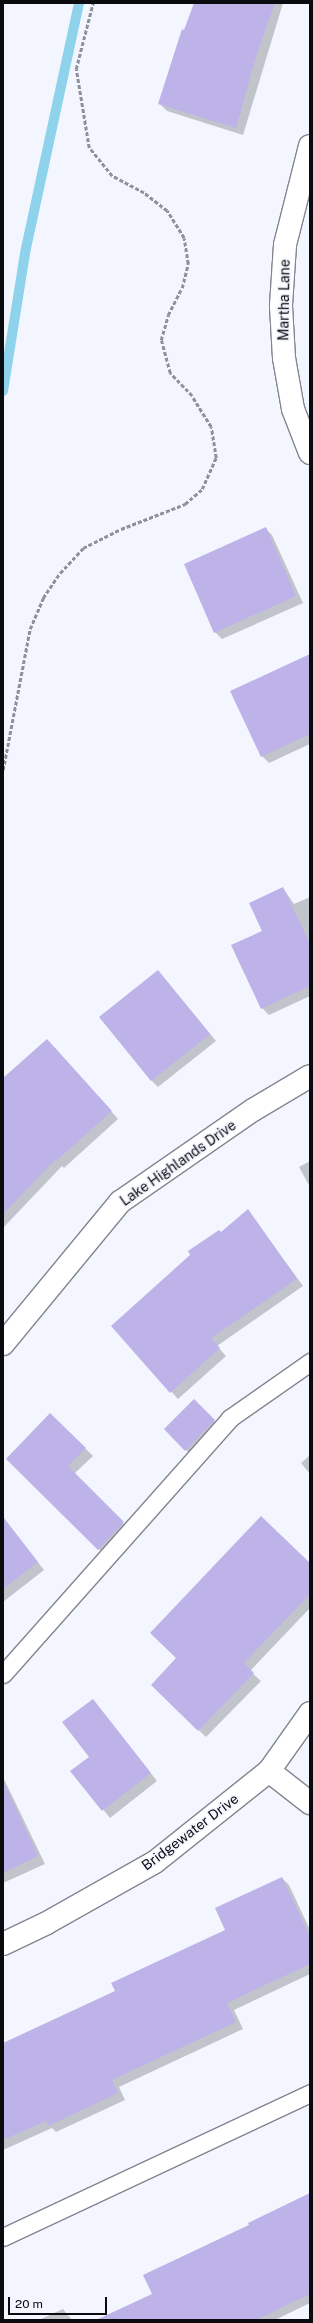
<!DOCTYPE html>
<style>
body{margin:0}
#map{position:relative;width:313px;height:2323px;overflow:hidden;background:#f3f6ff;font-family:"Public Sans",sans-serif}
div>[style]{position:absolute}
.shadow>*{inset:0;background:#0003}
.stream>*{height:10px;margin:-5px;padding:0 5px;transform-origin:5px;border-radius:5px;background:#8fd2ec}
.building>*{inset:0;background:#bdb3e9}
.path>*{height:2.5px;margin-top:-1.25px;transform-origin:0;background:repeating-linear-gradient(90deg,#8f9198 0 4px,transparent 0 6px)}
.roads{filter:drop-shadow(1px 0 #82858f) drop-shadow(-1px 0 #82858f) drop-shadow(0 1px #82858f) drop-shadow(0 -1px #82858f)}
.lane>*{height:17px;margin:-8.5px;padding:0 8.5px;transform-origin:8.5px;border-radius:8.5px;background:#fff}
.street>*{height:22px;margin:-11px;padding:0 11px;transform-origin:11px;border-radius:11px;background:#fff}
span{translate:-50% -50%;white-space:nowrap;text-align:center;line-height:1.15;-webkit-text-stroke:3.5px #f3f6ff;paint-order:stroke}
.street-label{font-size:14px;color:#0a0b0f}
.frame{position:absolute;inset:0;border:4px solid #0a0b0f;pointer-events:none}
.scale{position:absolute;left:8px;top:2297px;width:99px;height:18px;box-sizing:border-box;border:2px solid #0a0b0f;border-top:0;padding-left:5px;font-size:12px;line-height:14px;white-space:nowrap;color:#0a0b0f;-webkit-text-stroke:3px #f3f6ff;paint-order:stroke}
</style>
<div id="map">
<div class="shadow">
<div style="clip-path:polygon(195px 3px,283px 3px,243px 135px,167px 111px,160px 104px)"></div>
<div style="clip-path:polygon(265px 528px,272px 535px,303px 603px,222px 639px,215px 632px)"></div>
<div style="clip-path:polygon(310px 655px,310px 744px,269px 763px,262px 756px)"></div>
<div style="clip-path:polygon(283px 888px,294px 904px,310px 897px,310px 996px,269px 1015px,262px 1008px,263px 931px)"></div>
<div style="clip-path:polygon(158px 971px,216px 1041px,158px 1087px,151px 1080px)"></div>
<div style="clip-path:polygon(54px 1047px,118px 1119px,64px 1168px,62px 1166px,3px 1228px,3px 1080px)"></div>
<div style="clip-path:polygon(310px 1161px,310px 1187px,299px 1167px)"></div>
<div style="clip-path:polygon(248px 1210px,303px 1286px,217px 1346px,226px 1356px,178px 1399px,112px 1326px)"></div>
<div style="clip-path:polygon(194px 1401px,221px 1428px,193px 1457px,165px 1429px)"></div>
<div style="clip-path:polygon(50px 1414px,93px 1456px,74px 1474px,130px 1530px,106px 1556px,7px 1458px)"></div>
<div style="clip-path:polygon(310px 1455px,310px 1474px,301px 1463px)"></div>
<div style="clip-path:polygon(3px 1517px,44px 1570px,3px 1602px)"></div>
<div style="clip-path:polygon(310px 1564px,310px 1608px,250px 1671px,261px 1681px,206px 1737px,152px 1685px,178px 1658px)"></div>
<div style="clip-path:polygon(93px 1700px,157px 1781px,110px 1818px,72px 1771px,91px 1757px)"></div>
<div style="clip-path:polygon(3px 1777px,45px 1864px,3px 1883px)"></div>
<div style="clip-path:polygon(282px 1878px,289px 1885px,310px 1930px,310px 1974px,234px 2010px,243px 2029px,119px 2087px,125px 2100px,56px 2132px,52px 2128px,3px 2150px,3px 2044px,116px 1991px,226px 1930px)"></div>
<div style="clip-path:polygon(310px 2196px,310px 2303px,275px 2320px,99px 2320px,153px 2294px,144px 2275px)"></div>
<div style="clip-path:polygon(63px 2309px,72px 2320px,39px 2320px)"></div>
</div>
<div class="stream">
<div style="left:3px;top:391px;width:140px;rotate:-80.9deg"></div>
<div style="left:25px;top:253px;width:256px;rotate:-77.8deg"></div>
</div>
<div class="building">
<div style="clip-path:polygon(194px 3px,275px 3px,257px 53px,236px 128px,158px 104px,182px 29px,184px 30px)"></div>
<div style="clip-path:polygon(266px 527px,296px 596px,214px 633px,184px 564px)"></div>
<div style="clip-path:polygon(310px 654px,310px 734px,261px 757px,230px 691px)"></div>
<div style="clip-path:polygon(283px 887px,310px 944px,310px 986px,261px 1009px,231px 945px,262px 931px,249px 903px)"></div>
<div style="clip-path:polygon(158px 970px,210px 1034px,151px 1081px,99px 1017px)"></div>
<div style="clip-path:polygon(47px 1039px,112px 1111px,56px 1161px,55px 1160px,3px 1214px,3px 1078px)"></div>
<div style="clip-path:polygon(248px 1209px,297px 1279px,211px 1338px,220px 1348px,170px 1393px,111px 1326px,190px 1255px,188px 1251px,219px 1230px,221px 1232px)"></div>
<div style="clip-path:polygon(194px 1399px,215px 1420px,185px 1451px,164px 1429px)"></div>
<div style="clip-path:polygon(50px 1413px,86px 1448px,68px 1466px,124px 1522px,98px 1550px,6px 1459px)"></div>
<div style="clip-path:polygon(261px 1516px,310px 1563px,310px 1594px,244px 1663px,254px 1673px,198px 1731px,151px 1685px,176px 1658px,150px 1633px)"></div>
<div style="clip-path:polygon(3px 1517px,38px 1562px,3px 1589px)"></div>
<div style="clip-path:polygon(93px 1699px,151px 1773px,102px 1811px,70px 1771px,89px 1757px,62px 1722px)"></div>
<div style="clip-path:polygon(3px 1781px,38px 1856px,3px 1873px)"></div>
<div style="clip-path:polygon(282px 1877px,310px 1937px,310px 1964px,227px 2003px,236px 2022px,112px 2080px,118px 2093px,48px 2126px,46px 2121px,3px 2140px,3px 2043px,115px 1991px,111px 1983px,225px 1930px,215px 1908px)"></div>
<div style="clip-path:polygon(310px 2193px,310px 2294px,256px 2320px,96px 2320px,152px 2294px,143px 2275px,249px 2225px,248px 2223px)"></div>
</div>
<div class="path">
<div style="left:3px;top:770px;width:144px;rotate:-79.2deg"></div>
<div style="left:30px;top:629px;width:34px;rotate:-67deg"></div>
<div style="left:43px;top:598px;width:30px;rotate:-56deg"></div>
<div style="left:60px;top:573px;width:34px;rotate:-47deg"></div>
<div style="left:83px;top:548px;width:42px;rotate:-26.6deg"></div>
<div style="left:121px;top:529px;width:69px;rotate:-21.3deg"></div>
<div style="left:185px;top:504px;width:23px;rotate:-41deg"></div>
<div style="left:202px;top:489px;width:34px;rotate:-66deg"></div>
<div style="left:216px;top:458px;width:31px;rotate:-99deg"></div>
<div style="left:211px;top:427px;width:36px;rotate:-122deg"></div>
<div style="left:192px;top:396px;width:32px;rotate:-134deg"></div>
<div style="left:170px;top:373px;width:34px;rotate:-105deg"></div>
<div style="left:161px;top:340px;width:26px;rotate:-74deg"></div>
<div style="left:168px;top:315px;width:30px;rotate:-63deg"></div>
<div style="left:182px;top:288px;width:25px;rotate:-76deg"></div>
<div style="left:188px;top:264px;width:26px;rotate:-99deg"></div>
<div style="left:184px;top:238px;width:32px;rotate:-122deg"></div>
<div style="left:167px;top:211px;width:29px;rotate:-142deg"></div>
<div style="left:144px;top:193px;width:36px;rotate:-152deg"></div>
<div style="left:112px;top:176px;width:36px;rotate:-129deg"></div>
<div style="left:89px;top:148px;width:80px;rotate:-99.3deg"></div>
<div style="left:76px;top:69px;width:68px;rotate:-75.6deg"></div>
</div>
<div class="roads">
<div class="lane">
<div style="left:3px;top:1674px;width:342px;rotate:-48.4deg"></div>
<div style="left:230px;top:1418px;width:98px;rotate:-35deg"></div>
<div style="left:3px;top:2237px;width:339px;rotate:-25.1deg"></div>
</div>
<div class="street">
<div style="left:310px;top:146px;width:102px;rotate:104.2deg"></div>
<div style="left:285px;top:245px;width:61px;rotate:93.8deg"></div>
<div style="left:281px;top:306px;width:52px;rotate:86.7deg"></div>
<div style="left:284px;top:358px;width:52px;rotate:80deg"></div>
<div style="left:293px;top:409px;width:47px;rotate:68.9deg"></div>
<div style="left:3px;top:1344px;width:184px;rotate:-50.5deg"></div>
<div style="left:120px;top:1202px;width:162px;rotate:-34.7deg"></div>
<div style="left:253px;top:1110px;width:66px;rotate:-30.8deg"></div>
<div style="left:269px;top:1771px;width:52px;rotate:38deg"></div>
<div style="left:3px;top:1944px;width:47px;rotate:-25.5deg"></div>
<div style="left:45px;top:1924px;width:126px;rotate:-29.4deg"></div>
<div style="left:155px;top:1862px;width:146px;rotate:-38.6deg"></div>
<div style="left:269px;top:1771px;width:71px;rotate:-54.7deg"></div>
</div>
</div>
<div class="street-label">
<span style="left:284px;top:300px;rotate:-89deg">Martha Lane</span>
<span style="left:178px;top:1163px;rotate:-35deg">Lake Highlands Drive</span>
<span style="left:190px;top:1832px;rotate:-37deg">Bridgewater Drive</span>
</div>
<div class="frame"></div>
<div class="scale">20 m</div>
</div>
